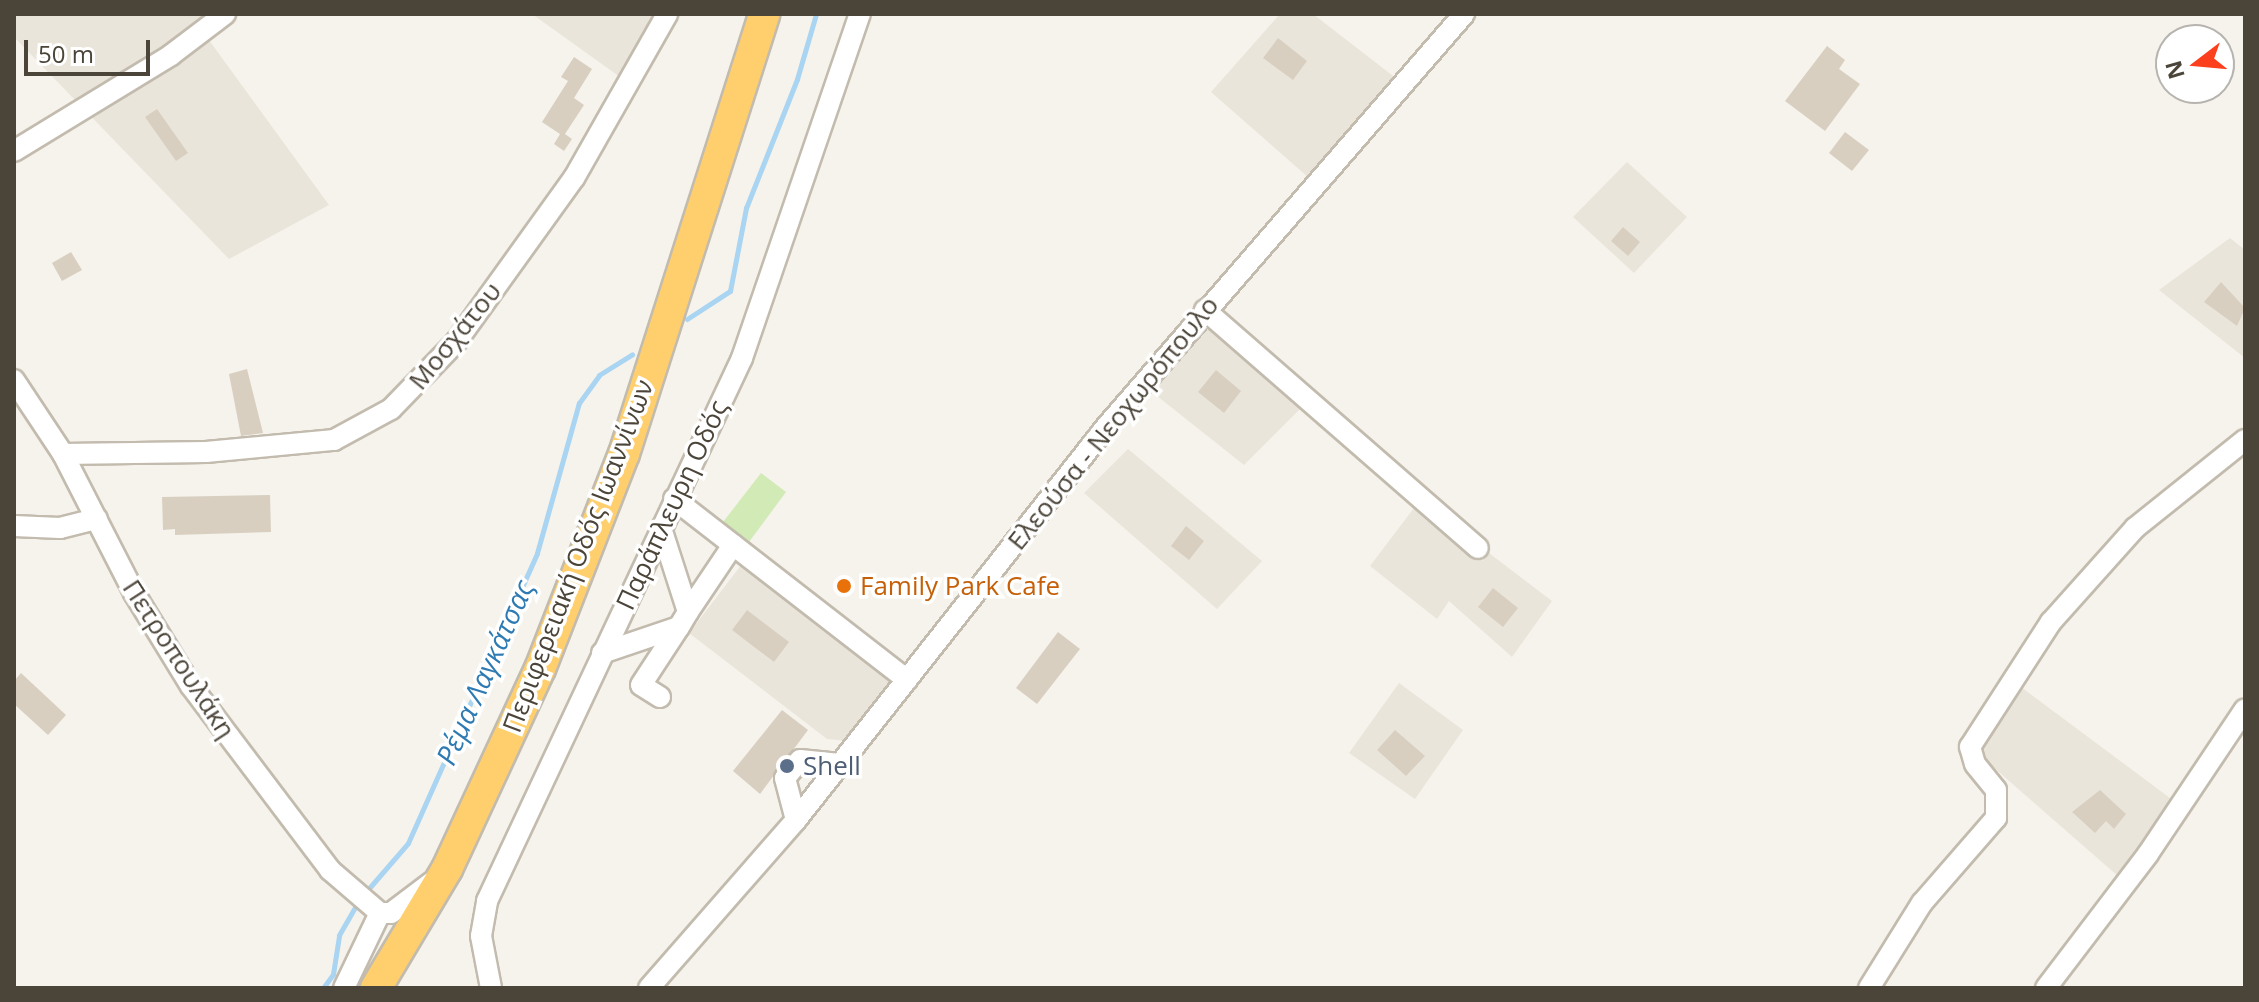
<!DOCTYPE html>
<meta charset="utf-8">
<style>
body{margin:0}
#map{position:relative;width:2259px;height:1002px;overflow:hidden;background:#f6f3ec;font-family:"Open Sans",sans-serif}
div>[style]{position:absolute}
.residential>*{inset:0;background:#eae5da}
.green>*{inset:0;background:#d2eab5}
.stream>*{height:5px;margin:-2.5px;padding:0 2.5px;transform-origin:2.5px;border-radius:2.5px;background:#a9d4f2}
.building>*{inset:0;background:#d8cfc1}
.roads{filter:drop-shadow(2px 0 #c2bbae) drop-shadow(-2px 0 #c2bbae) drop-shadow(0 2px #c2bbae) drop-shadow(0 -2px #c2bbae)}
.minor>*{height:20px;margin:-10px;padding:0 10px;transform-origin:10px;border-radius:10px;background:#fff}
.highway>*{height:30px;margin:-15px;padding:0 15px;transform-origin:15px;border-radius:15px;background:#ffcf6e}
.dots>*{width:22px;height:22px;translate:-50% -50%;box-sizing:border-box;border:4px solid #fff;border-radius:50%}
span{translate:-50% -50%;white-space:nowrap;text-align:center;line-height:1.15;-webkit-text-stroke:7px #fff;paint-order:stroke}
.street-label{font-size:26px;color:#4b4439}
.food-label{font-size:26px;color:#c56008}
.left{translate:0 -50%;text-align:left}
.service-label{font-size:26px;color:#4e5e75}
.water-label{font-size:28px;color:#2e7ab2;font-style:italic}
.frame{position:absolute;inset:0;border:16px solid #4b4439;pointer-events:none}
.north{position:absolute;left:2155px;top:24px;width:80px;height:80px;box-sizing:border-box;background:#fff;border:2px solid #b7b4b0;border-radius:50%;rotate:254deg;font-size:22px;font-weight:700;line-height:32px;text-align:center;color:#4b4439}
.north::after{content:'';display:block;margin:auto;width:28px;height:36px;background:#fc3f1d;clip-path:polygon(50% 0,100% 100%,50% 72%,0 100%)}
.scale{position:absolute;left:24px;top:40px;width:126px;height:36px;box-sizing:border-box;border:4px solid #4b4439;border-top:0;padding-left:10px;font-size:24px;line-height:28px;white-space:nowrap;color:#4b4439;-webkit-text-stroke:6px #fff;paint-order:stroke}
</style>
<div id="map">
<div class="residential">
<div style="clip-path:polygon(14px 14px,212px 14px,198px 25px,329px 205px,229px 259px,14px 37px)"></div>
<div style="clip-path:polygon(532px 14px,663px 14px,627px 82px)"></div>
<div style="clip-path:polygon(1280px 14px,1313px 14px,1397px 79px,1309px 178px,1211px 92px)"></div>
<div style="clip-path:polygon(1627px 162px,1687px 217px,1634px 273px,1573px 217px)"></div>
<div style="clip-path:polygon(2230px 238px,2245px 250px,2245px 358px,2159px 290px)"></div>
<div style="clip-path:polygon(1211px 322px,1304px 405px,1244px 465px,1152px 392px)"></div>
<div style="clip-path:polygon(1128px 449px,1262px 561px,1217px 609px,1084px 493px)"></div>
<div style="clip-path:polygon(1417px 504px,1483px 561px,1489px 553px,1552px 601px,1512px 657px,1449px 601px,1437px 619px,1370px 566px)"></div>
<div style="clip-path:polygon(742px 564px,896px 681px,848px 741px,827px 739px,689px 633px)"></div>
<div style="clip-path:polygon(1399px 683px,1463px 730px,1415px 799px,1349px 753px)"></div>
<div style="clip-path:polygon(2021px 687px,2174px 801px,2119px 877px,1975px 751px)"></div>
</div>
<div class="green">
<div style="clip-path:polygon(761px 473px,786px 492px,746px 546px,720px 526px)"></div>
</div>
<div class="stream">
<div style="left:687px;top:319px;width:51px;rotate:-33.1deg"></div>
<div style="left:730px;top:291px;width:85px;rotate:-79.1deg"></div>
<div style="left:746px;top:208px;width:139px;rotate:-68.4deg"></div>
<div style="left:797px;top:79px;width:68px;rotate:-73.7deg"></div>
<div style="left:364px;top:894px;width:67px;rotate:-49.2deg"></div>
<div style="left:408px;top:843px;width:317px;rotate:-66deg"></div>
<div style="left:537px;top:553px;width:156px;rotate:-74.4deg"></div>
<div style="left:579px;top:403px;width:34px;rotate:-54deg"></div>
<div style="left:599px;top:375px;width:39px;rotate:-32deg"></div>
<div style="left:323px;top:988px;width:17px;rotate:-54deg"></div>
<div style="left:333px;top:974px;width:39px;rotate:-81deg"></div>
<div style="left:339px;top:935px;width:38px;rotate:-60deg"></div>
</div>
<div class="building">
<div style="clip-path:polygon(1278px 38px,1307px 61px,1293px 80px,1263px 58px)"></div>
<div style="clip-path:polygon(1827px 46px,1845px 60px,1839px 69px,1860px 84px,1825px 131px,1785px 101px)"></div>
<div style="clip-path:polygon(574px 57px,592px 69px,574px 98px,584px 105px,565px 134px,572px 139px,564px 151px,554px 144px,560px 134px,542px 122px,568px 81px,561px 77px)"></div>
<div style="clip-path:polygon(157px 109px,188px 153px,176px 161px,145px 117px)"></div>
<div style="clip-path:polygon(1845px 132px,1869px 150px,1852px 171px,1829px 153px)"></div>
<div style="clip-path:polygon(1623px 227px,1640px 242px,1628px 256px,1611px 241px)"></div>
<div style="clip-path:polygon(71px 252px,82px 270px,62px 281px,52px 263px)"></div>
<div style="clip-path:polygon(2221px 282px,2245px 308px,2237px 326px,2204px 302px)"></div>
<div style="clip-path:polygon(247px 369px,263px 433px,241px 436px,229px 374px)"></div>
<div style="clip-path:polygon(1216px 370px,1241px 391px,1224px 413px,1198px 392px)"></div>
<div style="clip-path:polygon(270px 495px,271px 532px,175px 535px,175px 529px,163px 530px,162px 497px)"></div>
<div style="clip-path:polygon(1186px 526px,1204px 541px,1189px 560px,1171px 546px)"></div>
<div style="clip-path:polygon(1493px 588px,1518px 608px,1503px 627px,1478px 607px)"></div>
<div style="clip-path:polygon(747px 610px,789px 642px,774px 662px,732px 630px)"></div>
<div style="clip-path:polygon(1058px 632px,1080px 649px,1037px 704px,1016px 688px)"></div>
<div style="clip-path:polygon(21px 673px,66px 715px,48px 735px,14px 704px,14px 681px)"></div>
<div style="clip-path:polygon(782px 710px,808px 730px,760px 794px,733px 771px)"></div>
<div style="clip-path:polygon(1395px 730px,1425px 756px,1406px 776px,1377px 750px)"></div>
<div style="clip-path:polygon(2100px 790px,2126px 814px,2114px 829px,2106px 821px,2095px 833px,2072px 812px)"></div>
</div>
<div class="roads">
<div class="minor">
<div style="left:14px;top:151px;width:184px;rotate:-31.4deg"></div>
<div style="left:171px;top:55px;width:68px;rotate:-37.2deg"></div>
<div style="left:1205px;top:310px;width:362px;rotate:41.1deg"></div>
<div style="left:14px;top:380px;width:89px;rotate:56.5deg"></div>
<div style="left:63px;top:454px;width:156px;rotate:62.9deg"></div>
<div style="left:134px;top:593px;width:109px;rotate:58.5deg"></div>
<div style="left:191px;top:686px;width:231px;rotate:52.9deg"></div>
<div style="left:330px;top:870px;width:66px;rotate:40.7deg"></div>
<div style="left:63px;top:454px;width:143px;rotate:-0.8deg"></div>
<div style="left:206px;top:452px;width:129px;rotate:-5.4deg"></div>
<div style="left:334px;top:440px;width:65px;rotate:-28.5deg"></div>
<div style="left:391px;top:409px;width:93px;rotate:-45.9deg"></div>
<div style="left:456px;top:342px;width:202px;rotate:-54.3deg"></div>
<div style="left:574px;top:178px;width:189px;rotate:-60.4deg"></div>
<div style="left:674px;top:499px;width:295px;rotate:37.8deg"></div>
<div style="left:14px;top:526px;width:46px;rotate:2.5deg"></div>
<div style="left:60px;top:528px;width:38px;rotate:-14deg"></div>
<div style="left:688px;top:612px;width:81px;rotate:-56.1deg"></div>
<div style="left:602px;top:653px;width:81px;rotate:-18.7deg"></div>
<div style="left:679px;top:627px;width:17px;rotate:-59deg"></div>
<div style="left:688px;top:612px;width:88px;rotate:-107.8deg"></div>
<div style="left:660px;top:697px;width:22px;rotate:-148deg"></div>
<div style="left:641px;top:685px;width:69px;rotate:-56.8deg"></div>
<div style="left:796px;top:820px;width:43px;rotate:-104.7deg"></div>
<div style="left:785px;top:778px;width:23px;rotate:-50deg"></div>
<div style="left:800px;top:760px;width:40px;rotate:5.7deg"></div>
<div style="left:380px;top:913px;width:11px"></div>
<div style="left:391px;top:913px;width:51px;rotate:-37.1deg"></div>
<div style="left:344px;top:988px;width:83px;rotate:-64.4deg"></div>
<div style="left:491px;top:988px;width:53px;rotate:-100.9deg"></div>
<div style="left:481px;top:936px;width:36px;rotate:-80deg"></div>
<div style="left:487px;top:901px;width:600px;rotate:-64.84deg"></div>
<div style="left:742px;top:358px;width:364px;rotate:-71.1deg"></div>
<div style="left:649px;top:988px;width:223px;rotate:-48.8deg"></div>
<div style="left:796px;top:820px;width:501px;rotate:-51.73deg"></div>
<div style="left:1106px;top:427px;width:547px;rotate:-49.08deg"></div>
<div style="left:1869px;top:988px;width:100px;rotate:-58.1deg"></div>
<div style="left:1922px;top:903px;width:113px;rotate:-49deg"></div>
<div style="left:1996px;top:818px;width:28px;rotate:-90deg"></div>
<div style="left:1996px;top:790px;width:33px;rotate:-129deg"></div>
<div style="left:1975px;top:764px;width:18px;rotate:-106deg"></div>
<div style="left:1970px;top:747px;width:149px;rotate:-57.1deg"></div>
<div style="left:2051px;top:622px;width:126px;rotate:-48.2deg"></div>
<div style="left:2135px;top:528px;width:141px;rotate:-38.7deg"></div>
<div style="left:2046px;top:988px;width:168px;rotate:-52.7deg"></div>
<div style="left:2148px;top:854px;width:174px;rotate:-56.2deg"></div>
</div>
<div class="highway">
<div style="left:376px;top:988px;width:139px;rotate:-59.2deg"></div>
<div style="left:447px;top:869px;width:221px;rotate:-65.1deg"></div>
<div style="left:540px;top:669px;width:231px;rotate:-68.7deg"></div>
<div style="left:624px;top:454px;width:462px;rotate:-72.3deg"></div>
</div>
</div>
<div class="dots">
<div style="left:844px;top:586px;background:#e8710a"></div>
<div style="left:787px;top:766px;background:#5c6f8a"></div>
</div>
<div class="street-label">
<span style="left:455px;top:336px;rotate:-51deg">Μοσχάτου</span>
<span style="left:1113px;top:423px;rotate:-51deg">Ελεούσα - Νεοχωρόπουλο</span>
<span style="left:672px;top:505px;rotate:-65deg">Παράπλευρη Οδός</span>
<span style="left:578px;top:556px;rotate:-69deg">Περιφερειακή Οδός Ιωαννίνων</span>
<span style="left:179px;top:659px;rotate:57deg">Πετροπουλάκη</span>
</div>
<div class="food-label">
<span class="left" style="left:860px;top:586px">Family Park Cafe</span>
</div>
<div class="service-label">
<span class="left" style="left:803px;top:766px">Shell</span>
</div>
<div class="water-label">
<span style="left:484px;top:672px;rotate:-66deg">Ρέμα Λαγκάτσας</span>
</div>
<div class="frame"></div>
<div class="north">N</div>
<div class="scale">50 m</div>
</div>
